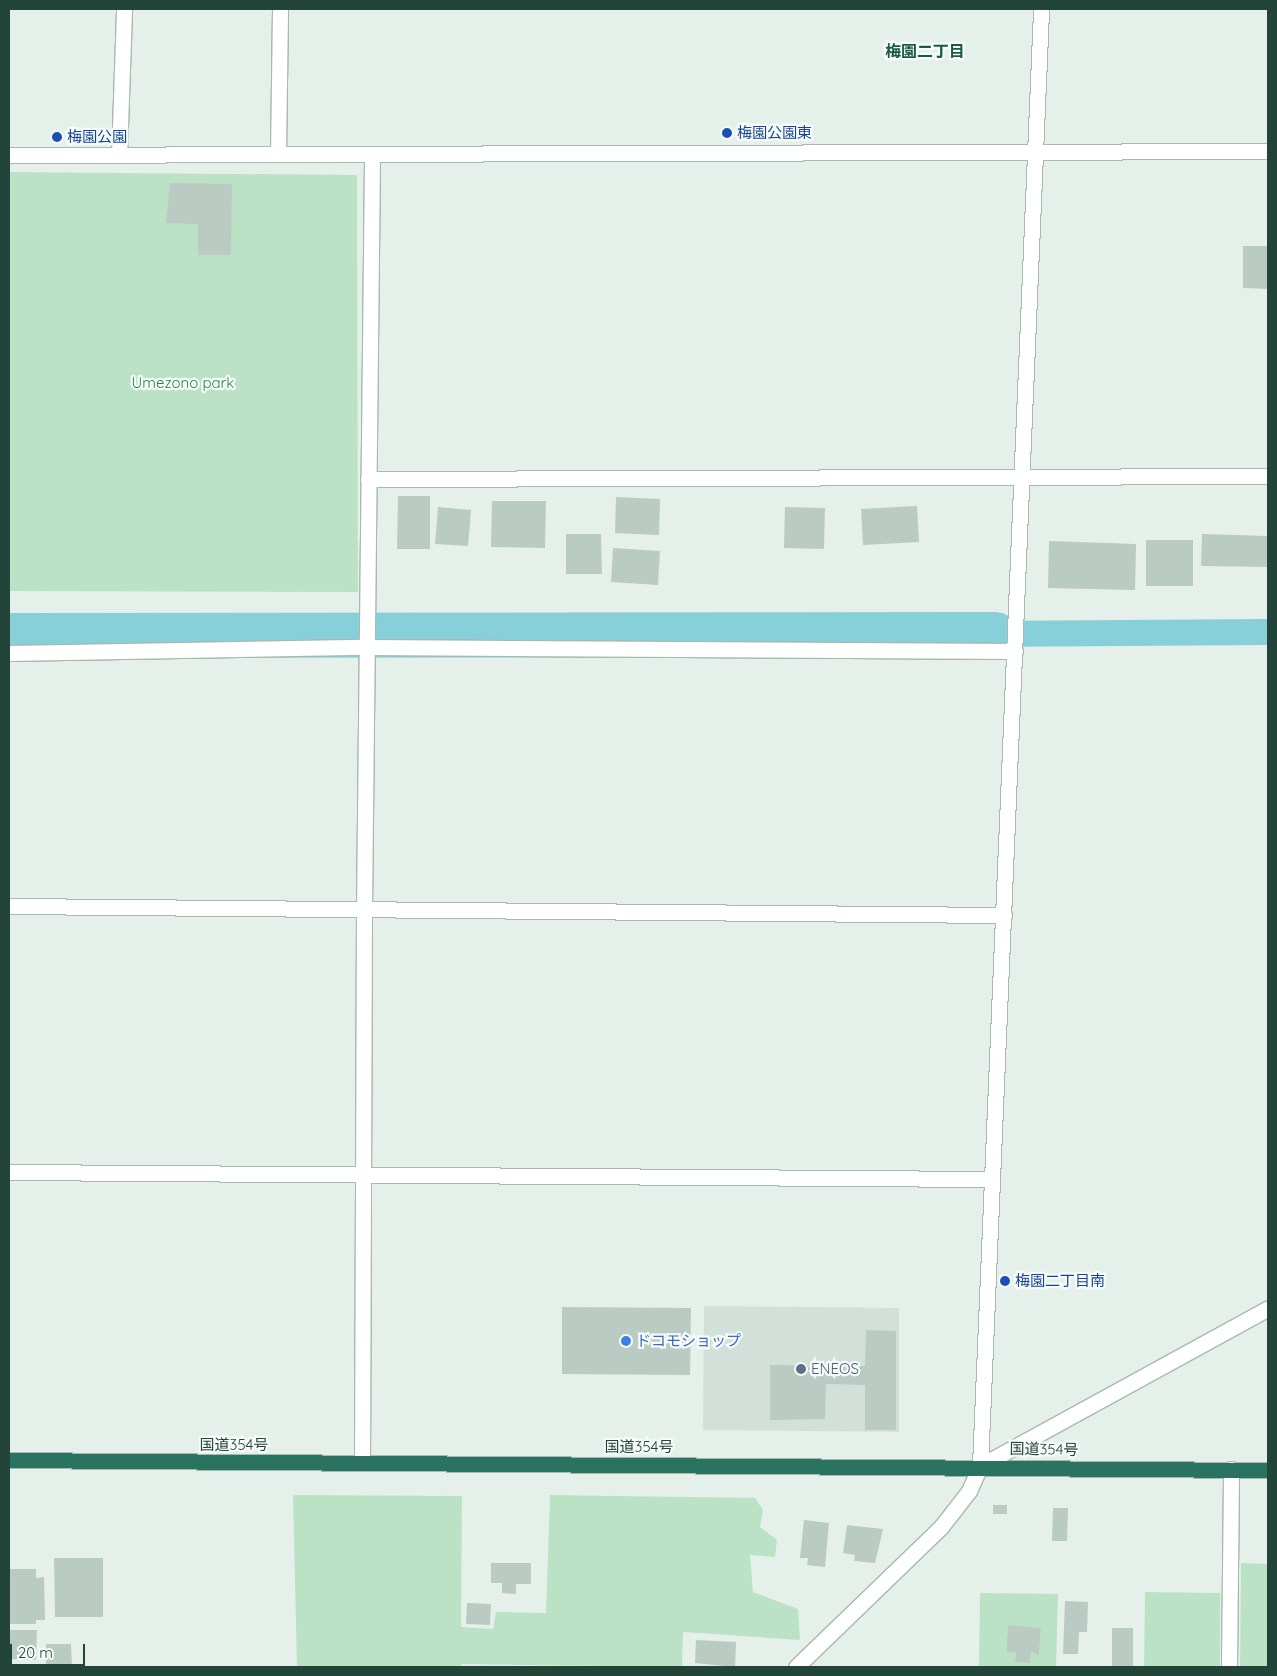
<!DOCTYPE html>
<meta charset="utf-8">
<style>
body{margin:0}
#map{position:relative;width:1277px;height:1676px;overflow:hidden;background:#e5f0ea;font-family:Quicksand,"Noto Sans JP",sans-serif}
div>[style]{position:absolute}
.built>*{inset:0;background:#d3e0d9}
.green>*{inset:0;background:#bce2c5}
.canal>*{height:26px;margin:-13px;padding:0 13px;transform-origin:13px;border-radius:13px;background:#88d0d9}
.river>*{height:45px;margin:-22.5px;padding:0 22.5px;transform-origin:22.5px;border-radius:22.5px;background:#88d0d9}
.building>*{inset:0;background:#bacbc3}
.roads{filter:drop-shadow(1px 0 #a7b9b1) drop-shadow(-1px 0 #a7b9b1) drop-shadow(0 1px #a7b9b1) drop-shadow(0 -1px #a7b9b1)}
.minor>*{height:15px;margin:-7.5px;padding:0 7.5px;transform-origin:7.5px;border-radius:7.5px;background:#fff}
.highway>*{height:15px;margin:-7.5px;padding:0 7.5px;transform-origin:7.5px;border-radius:7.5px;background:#2a7361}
.dots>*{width:14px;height:14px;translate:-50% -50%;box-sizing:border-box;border:2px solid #f6fbf9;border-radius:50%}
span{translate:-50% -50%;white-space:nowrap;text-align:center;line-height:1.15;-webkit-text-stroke:4.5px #f6fbf9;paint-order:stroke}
.transit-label{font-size:15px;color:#164399}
.left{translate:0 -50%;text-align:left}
.park-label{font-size:15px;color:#277f46}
.shop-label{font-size:15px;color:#366cbe}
.service-label{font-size:15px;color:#4e5e75}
.street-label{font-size:15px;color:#224439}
.neighbourhood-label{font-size:16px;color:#1b5947;font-weight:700}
.frame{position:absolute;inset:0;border:10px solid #224439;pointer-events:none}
.scale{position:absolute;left:10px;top:1644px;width:75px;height:22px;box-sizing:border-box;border:2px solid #224439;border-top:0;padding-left:6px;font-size:15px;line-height:18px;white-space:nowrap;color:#224439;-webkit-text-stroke:4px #f6fbf9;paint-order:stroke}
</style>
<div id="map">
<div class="built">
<div style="clip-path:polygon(704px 1306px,899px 1308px,899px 1432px,703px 1430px)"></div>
</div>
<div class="green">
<div style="clip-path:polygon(9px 172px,357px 175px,358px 592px,9px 591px)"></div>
<div style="clip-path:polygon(293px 1495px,462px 1496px,461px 1627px,493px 1629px,496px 1612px,546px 1613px,550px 1495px,755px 1498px,763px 1510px,760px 1527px,777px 1540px,775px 1557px,750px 1555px,753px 1592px,798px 1609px,800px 1640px,683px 1632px,682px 1667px,462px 1664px,461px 1667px,297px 1667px)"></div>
<div style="clip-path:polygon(1241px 1563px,1268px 1564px,1268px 1667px,1240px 1667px)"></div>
<div style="clip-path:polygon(1145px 1592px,1220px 1593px,1220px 1667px,1144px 1667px)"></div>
<div style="clip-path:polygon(evenodd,980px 1593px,1058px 1594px,1056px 1667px,979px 1667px,980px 1593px,1008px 1626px,1041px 1628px,1039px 1656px,1031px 1652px,1030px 1662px,1015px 1662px,1016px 1652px,1006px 1651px,1008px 1626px)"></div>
</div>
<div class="canal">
<div style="left:995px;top:634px;width:273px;rotate:-0.4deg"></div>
</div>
<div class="river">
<div style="left:9px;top:635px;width:986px;rotate:-0.06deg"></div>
</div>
<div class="building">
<div style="clip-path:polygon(170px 183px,232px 184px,231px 255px,198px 255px,198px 224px,166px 223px)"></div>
<div style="clip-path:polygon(1243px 246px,1268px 246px,1268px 289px,1243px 288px)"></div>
<div style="clip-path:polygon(398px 496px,430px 496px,430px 549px,397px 549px)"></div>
<div style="clip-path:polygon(616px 497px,660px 499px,659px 535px,615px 533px)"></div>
<div style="clip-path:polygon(492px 501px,546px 501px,545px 548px,491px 547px)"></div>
<div style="clip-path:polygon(917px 506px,919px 542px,863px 545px,861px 509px)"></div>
<div style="clip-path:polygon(438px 507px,471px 510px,468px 546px,435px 544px)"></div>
<div style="clip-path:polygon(785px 507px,825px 508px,824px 549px,784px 548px)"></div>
<div style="clip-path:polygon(566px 534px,601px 534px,602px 574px,566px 574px)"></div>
<div style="clip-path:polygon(1202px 534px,1268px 536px,1268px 567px,1201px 566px)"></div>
<div style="clip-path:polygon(1146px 540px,1193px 540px,1193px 586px,1146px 586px)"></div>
<div style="clip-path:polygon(1049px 541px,1136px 544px,1135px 590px,1048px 588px)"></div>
<div style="clip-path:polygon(613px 548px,660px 551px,658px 585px,611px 582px)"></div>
<div style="clip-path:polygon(562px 1307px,691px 1308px,690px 1375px,562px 1374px)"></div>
<div style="clip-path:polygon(866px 1330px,896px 1331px,896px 1430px,865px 1430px,865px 1385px,826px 1384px,825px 1419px,770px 1420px,770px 1365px,865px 1366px)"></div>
<div style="clip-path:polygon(993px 1505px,1007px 1505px,1007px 1514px,993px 1514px)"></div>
<div style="clip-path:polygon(1053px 1508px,1068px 1508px,1067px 1541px,1052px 1541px)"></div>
<div style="clip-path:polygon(804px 1520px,829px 1523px,825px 1567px,807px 1565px,808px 1558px,800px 1558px)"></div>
<div style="clip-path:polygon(847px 1525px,883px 1529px,875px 1563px,854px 1561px,855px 1555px,843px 1553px)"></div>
<div style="clip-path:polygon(54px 1558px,103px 1558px,103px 1617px,55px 1617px)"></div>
<div style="clip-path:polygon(491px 1563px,531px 1563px,531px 1584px,516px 1584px,516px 1594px,502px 1593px,502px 1583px,491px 1583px)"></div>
<div style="clip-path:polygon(9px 1569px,36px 1569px,36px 1578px,44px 1577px,45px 1620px,36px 1620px,36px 1624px,9px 1624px)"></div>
<div style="clip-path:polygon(1065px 1601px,1088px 1602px,1087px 1632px,1079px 1632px,1078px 1654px,1063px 1654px)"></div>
<div style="clip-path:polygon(467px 1603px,491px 1604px,490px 1625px,466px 1624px)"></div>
<div style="clip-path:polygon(1008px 1625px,1041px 1628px,1039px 1656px,1031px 1652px,1030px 1663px,1015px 1662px,1016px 1652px,1006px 1652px)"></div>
<div style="clip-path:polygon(1112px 1628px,1133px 1628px,1133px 1667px,1112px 1667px)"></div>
<div style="clip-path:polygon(9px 1630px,37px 1630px,36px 1660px,9px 1659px)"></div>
<div style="clip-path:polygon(696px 1640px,736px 1642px,735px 1667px,695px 1663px)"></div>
<div style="clip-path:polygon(46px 1644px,71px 1644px,72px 1667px,46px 1667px)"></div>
</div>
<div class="roads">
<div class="minor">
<div style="left:278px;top:154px;width:145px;rotate:-89.2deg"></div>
<div style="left:9px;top:155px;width:1259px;rotate:-0.18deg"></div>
<div style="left:119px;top:155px;width:146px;rotate:-88deg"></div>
<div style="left:368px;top:479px;width:900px;rotate:-0.19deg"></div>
<div style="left:9px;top:653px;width:357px;rotate:-1deg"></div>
<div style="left:366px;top:647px;width:649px;rotate:0.35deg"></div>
<div style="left:9px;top:906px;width:995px;rotate:0.52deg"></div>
<div style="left:9px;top:1172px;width:983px;rotate:0.41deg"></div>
<div style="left:362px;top:1463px;width:553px;rotate:-89.79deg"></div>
<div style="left:364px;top:910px;width:756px;rotate:-89.39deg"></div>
<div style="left:980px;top:1466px;width:328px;rotate:-28.7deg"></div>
<div style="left:796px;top:1667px;width:202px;rotate:-44deg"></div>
<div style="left:941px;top:1527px;width:46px;rotate:-52.1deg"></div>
<div style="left:969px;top:1491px;width:27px;rotate:-66deg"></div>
<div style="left:980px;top:1466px;width:1458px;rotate:-87.6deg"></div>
<div style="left:1229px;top:1667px;width:198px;rotate:-89.4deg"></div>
</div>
<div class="highway">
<div style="left:9px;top:1460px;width:1259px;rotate:0.46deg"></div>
</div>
</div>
<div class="dots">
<div style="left:727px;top:133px;background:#1a4fb4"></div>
<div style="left:57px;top:137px;background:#1a4fb4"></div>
<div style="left:1005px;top:1281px;background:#1a4fb4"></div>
<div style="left:626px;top:1341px;background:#3f7fe0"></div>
<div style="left:801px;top:1369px;background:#5c6f8a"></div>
</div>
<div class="transit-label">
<span class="left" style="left:737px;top:133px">梅園公園東</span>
<span class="left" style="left:67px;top:137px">梅園公園</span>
<span class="left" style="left:1015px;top:1281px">梅園二丁目南</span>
</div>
<div class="park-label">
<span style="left:183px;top:383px">Umezono park</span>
</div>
<div class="shop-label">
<span class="left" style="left:636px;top:1341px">ドコモショップ</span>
</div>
<div class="service-label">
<span class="left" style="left:811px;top:1369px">ENEOS</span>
</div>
<div class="street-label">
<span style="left:234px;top:1445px">国道354号</span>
<span style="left:639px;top:1447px">国道354号</span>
<span style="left:1044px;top:1449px;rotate:1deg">国道354号</span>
</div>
<div class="neighbourhood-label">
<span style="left:925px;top:51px">梅園二丁目</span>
</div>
<div class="frame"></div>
<div class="scale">20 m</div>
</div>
